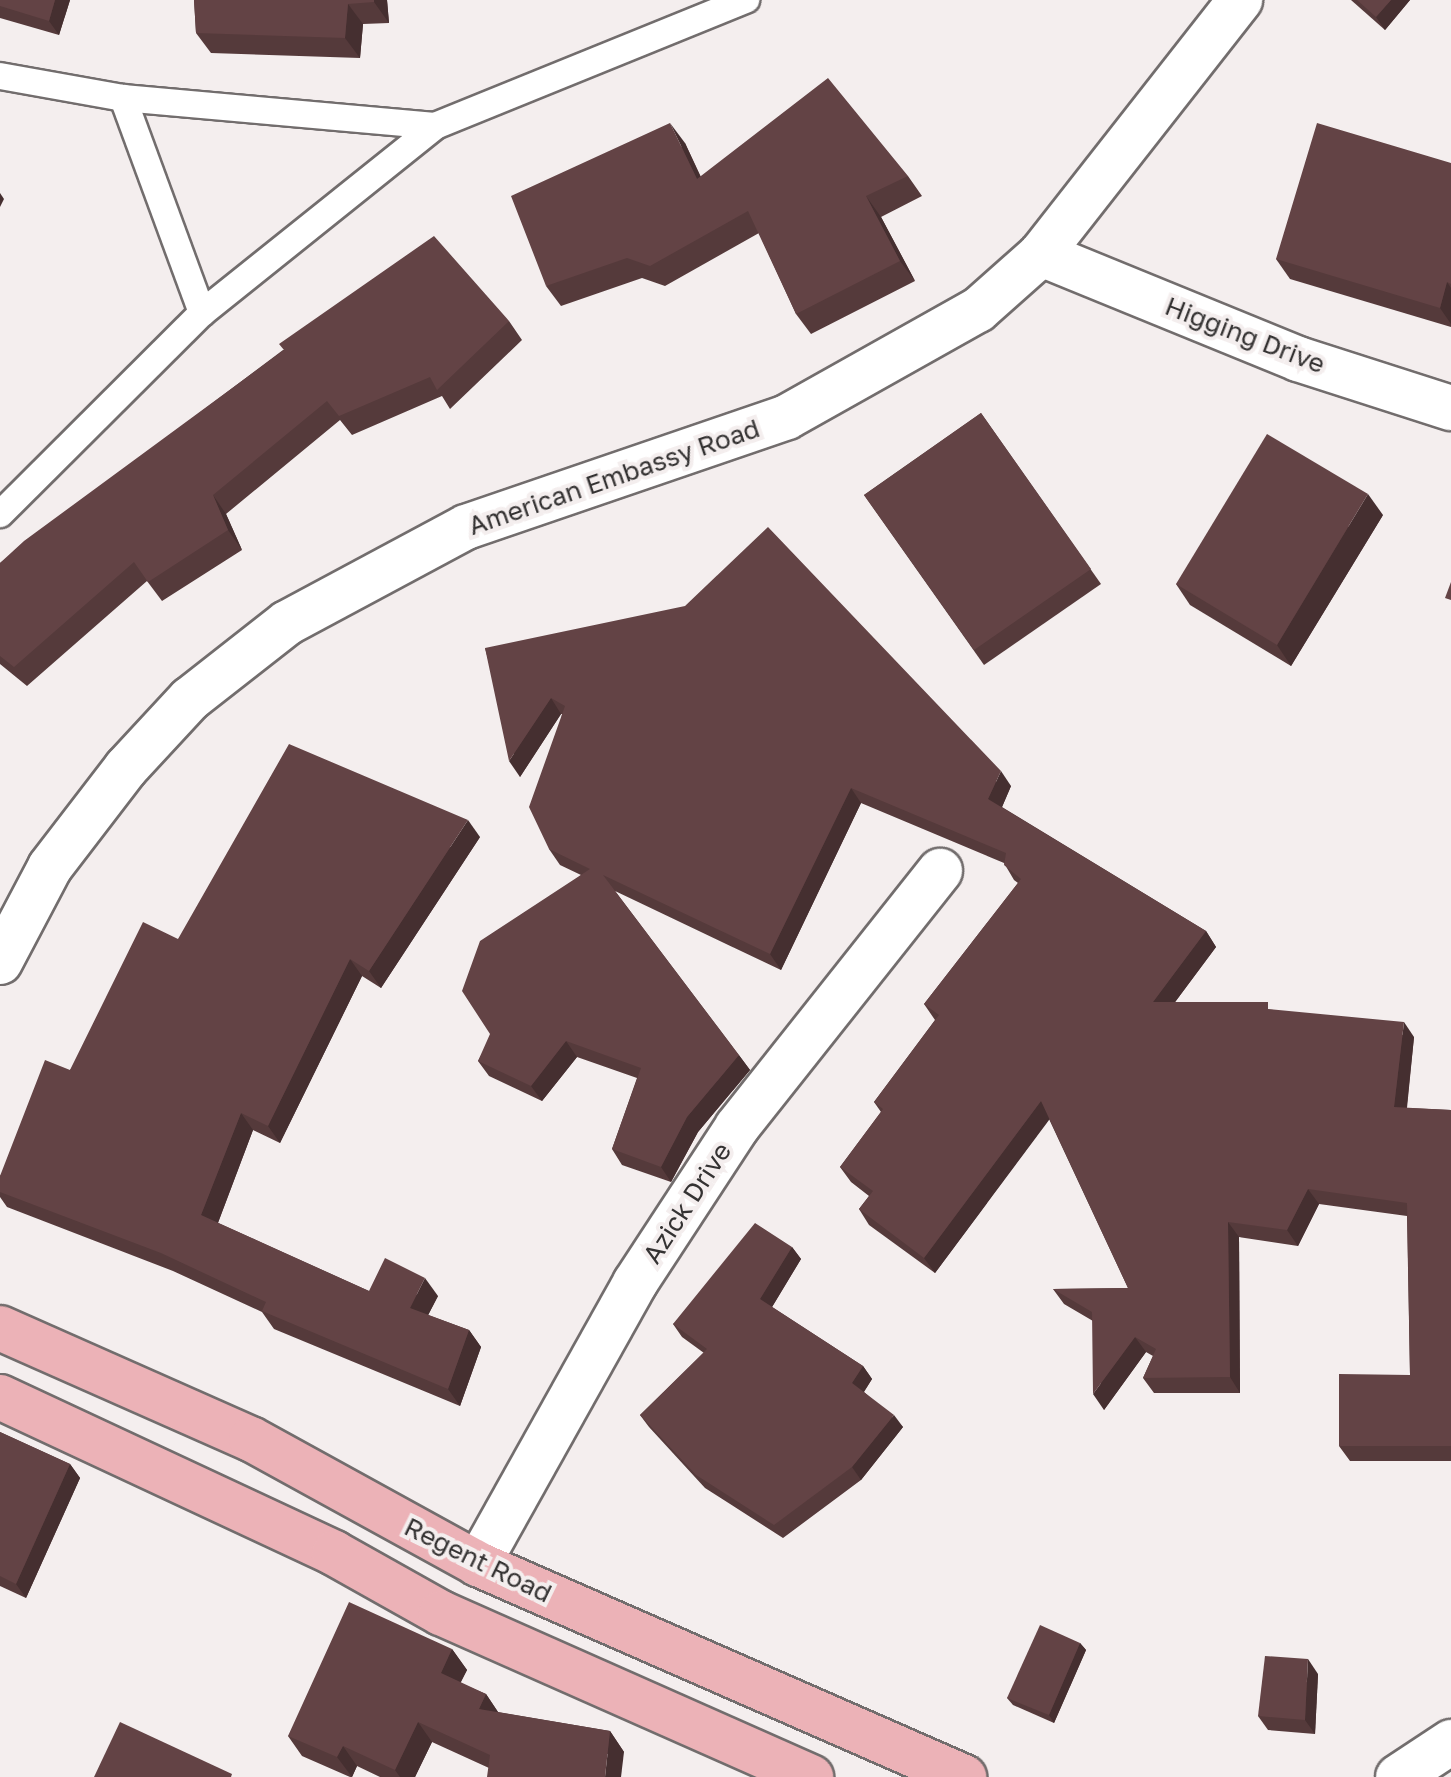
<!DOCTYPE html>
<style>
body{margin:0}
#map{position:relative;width:1451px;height:1777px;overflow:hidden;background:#f4eeee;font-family:"Golos Text",sans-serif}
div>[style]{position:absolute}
.roads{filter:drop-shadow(2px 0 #726d6d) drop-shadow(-2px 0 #726d6d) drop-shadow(0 2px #726d6d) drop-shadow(0 -2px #726d6d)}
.lane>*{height:26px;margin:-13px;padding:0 13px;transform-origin:13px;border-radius:13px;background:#fff}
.street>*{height:44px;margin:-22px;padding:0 22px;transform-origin:22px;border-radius:22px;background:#fff}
.secondary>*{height:44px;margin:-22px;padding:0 22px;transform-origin:22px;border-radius:22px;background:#fff}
.primary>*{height:44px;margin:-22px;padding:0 22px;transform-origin:22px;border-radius:22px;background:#ecb2b7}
.wall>*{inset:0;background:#553a3b}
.shaded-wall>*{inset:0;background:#452f30}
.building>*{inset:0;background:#634345}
span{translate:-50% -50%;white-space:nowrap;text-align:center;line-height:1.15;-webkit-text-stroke:8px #f4eeee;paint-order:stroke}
.street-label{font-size:26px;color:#343232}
</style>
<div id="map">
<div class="roads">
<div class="lane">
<div style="left:0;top:76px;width:125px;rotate:10.1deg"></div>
<div style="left:123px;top:98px;width:229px;rotate:69.8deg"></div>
<div style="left:202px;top:313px;width:285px;rotate:135.1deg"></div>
<div style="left:123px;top:98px;width:313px;rotate:5.1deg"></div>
<div style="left:202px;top:313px;width:299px;rotate:-38.7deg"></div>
<div style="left:435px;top:126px;width:336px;rotate:-22.1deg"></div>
</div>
<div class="street">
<div style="left:1041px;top:254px;width:278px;rotate:22.2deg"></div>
<div style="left:1298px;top:359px;width:161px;rotate:17.8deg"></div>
<div style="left:478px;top:1564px;width:322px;rotate:-60.8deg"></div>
<div style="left:635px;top:1283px;width:186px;rotate:-56.8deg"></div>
<div style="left:737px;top:1127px;width:327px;rotate:-51.6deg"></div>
<div style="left:1398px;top:1777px;width:64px;rotate:-33.4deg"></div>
</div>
<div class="secondary">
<div style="left:0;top:962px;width:107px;rotate:-62.2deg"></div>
<div style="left:50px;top:867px;width:125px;rotate:-52.5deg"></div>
<div style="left:126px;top:768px;width:94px;rotate:-47.2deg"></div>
<div style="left:190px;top:699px;width:123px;rotate:-38.1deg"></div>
<div style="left:287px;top:623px;width:203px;rotate:-28.2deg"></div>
<div style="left:466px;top:527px;width:339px;rotate:-18.9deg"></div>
<div style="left:787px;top:417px;width:219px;rotate:-29.3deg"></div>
<div style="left:978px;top:310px;width:84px;rotate:-41.6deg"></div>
<div style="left:1041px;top:254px;width:323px;rotate:-51.9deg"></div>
</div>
<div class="primary">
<div style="left:0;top:1328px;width:274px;rotate:23.9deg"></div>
<div style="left:251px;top:1439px;width:259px;rotate:28.8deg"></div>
<div style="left:478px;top:1564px;width:531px;rotate:23.67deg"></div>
<div style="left:0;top:1397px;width:369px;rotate:25deg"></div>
<div style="left:334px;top:1553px;width:123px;rotate:29.3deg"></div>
<div style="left:441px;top:1613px;width:405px;rotate:23.9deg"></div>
</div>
</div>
<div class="wall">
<div style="clip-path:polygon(0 0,70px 0,59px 35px,0 18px)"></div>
<div style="clip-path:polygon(194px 0,387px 0,389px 23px,363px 24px,360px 58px,211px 53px,196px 33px)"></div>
<div style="clip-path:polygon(1351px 0,1410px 0,1385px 30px)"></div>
<div style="clip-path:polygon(685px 143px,701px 177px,908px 176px,922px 196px,881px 217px,915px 281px,811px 334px,796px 314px,759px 233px,665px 286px,642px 278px,561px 306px,546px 286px)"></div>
<div style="clip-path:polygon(1451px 163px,1451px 327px,1290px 279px,1276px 259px)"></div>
<div style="clip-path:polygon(509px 321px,522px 340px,450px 409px,442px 396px,352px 435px,340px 420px,226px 514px,242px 550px,162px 601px,147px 581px,27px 686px,0 664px,0 563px,283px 350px)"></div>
<div style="clip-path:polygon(981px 413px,1101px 584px,984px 665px,864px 495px)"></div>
<div style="clip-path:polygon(1383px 515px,1291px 666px,1190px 605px,1176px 584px)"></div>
<div style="clip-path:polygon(485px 648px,1011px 786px,1002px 807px,1206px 931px,1216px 947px,1175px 1002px,1274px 1010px,1414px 1037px,1407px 1108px,1451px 1110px,1451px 1461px,1350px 1461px,1339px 1446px,1410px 1375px,1407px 1216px,1319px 1204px,1298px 1246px,1239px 1237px,1240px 1393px,1154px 1393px,1143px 1378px,1153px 1356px,1146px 1352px,1104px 1410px,1093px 1321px,1064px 1304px,1053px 1289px,1128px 1288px,1049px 1119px,935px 1273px,869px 1225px,859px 1209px,869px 1196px,851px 1182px,840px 1167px,881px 1112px,874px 1102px,935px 1020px,924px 1004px,1018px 883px,1014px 880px,1004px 863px,861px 803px,781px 970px,615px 891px,750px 1070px,698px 1132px,671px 1182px,622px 1165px,612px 1149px,637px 1078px,577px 1057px,542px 1101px,489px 1076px,478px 1061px,581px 875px,560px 865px,549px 849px,562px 714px,561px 714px,520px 777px)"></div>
<div style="clip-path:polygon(480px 837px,381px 988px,362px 976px,280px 1143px,253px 1130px,218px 1223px,369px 1291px,438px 1296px,428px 1315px,469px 1330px,481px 1347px,460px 1406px,274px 1329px,262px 1312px,173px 1271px,7px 1207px,0 1197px,0 1176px,70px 1070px,178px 939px)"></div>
<div style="clip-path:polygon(792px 1247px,801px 1259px,772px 1307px,863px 1366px,872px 1379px,864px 1392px,903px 1427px,861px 1480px,783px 1538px,705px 1488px,649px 1427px,640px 1415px,704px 1353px,682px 1337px,673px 1324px)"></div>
<div style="clip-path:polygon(0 1432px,70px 1464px,80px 1478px,26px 1598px,0 1586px)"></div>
<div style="clip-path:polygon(1080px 1643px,1086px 1650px,1054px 1723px,1013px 1705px,1007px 1698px)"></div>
<div style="clip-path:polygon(452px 1649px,467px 1670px,460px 1683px,486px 1694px,498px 1712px,610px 1731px,624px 1752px,489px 1768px,432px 1742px,415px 1777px,380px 1777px,357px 1766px,352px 1777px,350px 1777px,302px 1756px,288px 1736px)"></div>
<div style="clip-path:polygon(1318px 1674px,1315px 1734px,1268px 1730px,1258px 1716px)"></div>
</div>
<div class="shaded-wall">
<div style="clip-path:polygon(55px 0,70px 0,59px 35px,49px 21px)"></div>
<div style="clip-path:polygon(374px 0,387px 0,389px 23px,374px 2px)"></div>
<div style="clip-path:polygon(1391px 0,1410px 0,1385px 30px,1376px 17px)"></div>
<div style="clip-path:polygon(348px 4px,363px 24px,360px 58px,345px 38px)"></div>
<div style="clip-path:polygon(670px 123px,685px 143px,711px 200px,697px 179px)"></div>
<div style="clip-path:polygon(0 193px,4px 199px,0 207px)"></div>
<div style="clip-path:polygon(866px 196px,881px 217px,915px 281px,900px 261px)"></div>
<div style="clip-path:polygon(1447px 282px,1451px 288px,1451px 324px,1440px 308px)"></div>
<div style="clip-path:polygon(1368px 494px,1383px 515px,1291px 666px,1277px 645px)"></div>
<div style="clip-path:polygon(213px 495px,226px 514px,242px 550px,228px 530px)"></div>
<div style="clip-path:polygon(551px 698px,561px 714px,520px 777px,509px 761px)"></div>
<div style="clip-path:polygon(1001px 771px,1011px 786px,999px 814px,988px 799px)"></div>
<div style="clip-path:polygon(851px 788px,861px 803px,781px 970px,770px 954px)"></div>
<div style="clip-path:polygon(468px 820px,480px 837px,381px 988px,369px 971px)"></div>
<div style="clip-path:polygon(1206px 931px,1216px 947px,1164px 1017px,1153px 1002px)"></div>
<div style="clip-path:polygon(350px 959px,362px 976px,280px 1143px,268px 1126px)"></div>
<div style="clip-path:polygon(1404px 1022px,1414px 1037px,1405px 1123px,1394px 1107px)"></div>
<div style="clip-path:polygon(566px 1041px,577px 1057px,542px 1101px,531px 1086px)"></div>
<div style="clip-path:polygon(739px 1055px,750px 1070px,698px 1132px,671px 1182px,661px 1167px,687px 1117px)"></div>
<div style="clip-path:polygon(1041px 1101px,1052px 1116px,935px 1273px,924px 1258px)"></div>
<div style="clip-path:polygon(241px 1113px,253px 1130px,214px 1233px,201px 1215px)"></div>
<div style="clip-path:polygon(1308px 1189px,1319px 1204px,1298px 1246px,1287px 1230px)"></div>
<div style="clip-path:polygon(1228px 1222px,1239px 1237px,1240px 1393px,1230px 1377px)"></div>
<div style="clip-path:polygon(792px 1247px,801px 1259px,769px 1312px,760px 1299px)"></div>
<div style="clip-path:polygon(425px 1278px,438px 1296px,423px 1325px,410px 1308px)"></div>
<div style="clip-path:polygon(469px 1330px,481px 1347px,460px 1406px,448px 1389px)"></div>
<div style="clip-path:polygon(1135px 1337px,1146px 1352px,1104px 1410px,1093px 1394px)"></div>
<div style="clip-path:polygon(863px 1366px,872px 1379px,861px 1396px,852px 1383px)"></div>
<div style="clip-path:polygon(894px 1415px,903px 1427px,861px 1480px,852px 1467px)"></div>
<div style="clip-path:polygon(70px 1464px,80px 1478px,26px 1598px,16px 1584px)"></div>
<div style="clip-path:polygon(1080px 1643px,1086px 1650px,1054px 1723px,1049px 1715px)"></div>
<div style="clip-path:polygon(452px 1649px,467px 1670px,455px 1694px,441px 1673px)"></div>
<div style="clip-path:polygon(1308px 1659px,1318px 1674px,1315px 1734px,1305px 1720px)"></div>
<div style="clip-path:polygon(486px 1694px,500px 1715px,479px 1709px)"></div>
<div style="clip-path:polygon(418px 1722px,432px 1742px,415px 1777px,400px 1777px,395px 1770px)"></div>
<div style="clip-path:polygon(610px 1731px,624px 1752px,621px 1777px,605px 1777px)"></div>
<div style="clip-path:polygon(343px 1746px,357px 1766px,352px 1777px,337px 1757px)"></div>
</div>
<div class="building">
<div style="clip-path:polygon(0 0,55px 0,49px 21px,0 6px)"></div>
<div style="clip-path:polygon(194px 0,374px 0,374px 2px,348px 4px,345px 38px,196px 33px)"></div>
<div style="clip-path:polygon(1357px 0,1391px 0,1376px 17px)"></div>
<div style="clip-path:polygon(828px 78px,908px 176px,866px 196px,900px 261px,796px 314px,748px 211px,650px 266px,627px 258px,546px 286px,511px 196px,670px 123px,697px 179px)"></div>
<div style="clip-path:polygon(1317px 123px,1451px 163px,1451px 284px,1447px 282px,1440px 308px,1276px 259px)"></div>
<div style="clip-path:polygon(434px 236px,509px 321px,437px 390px,430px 377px,339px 416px,327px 401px,213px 495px,228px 530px,148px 582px,134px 562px,14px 667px,0 656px,0 563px,24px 541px,284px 350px,279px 344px)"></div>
<div style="clip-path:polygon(981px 413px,1091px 569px,974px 650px,864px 495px)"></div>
<div style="clip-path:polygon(1267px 434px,1368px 494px,1277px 645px,1176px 584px)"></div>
<div style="clip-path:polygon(768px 527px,1001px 771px,988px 799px,1206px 931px,1153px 1002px,1268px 1002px,1268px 1009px,1404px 1022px,1394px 1107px,1451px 1110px,1451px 1446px,1339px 1446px,1339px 1374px,1410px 1375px,1407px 1203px,1308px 1189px,1287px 1230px,1228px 1222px,1230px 1377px,1143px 1378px,1156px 1349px,1135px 1337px,1093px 1394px,1092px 1312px,1053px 1289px,1128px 1288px,1041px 1101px,924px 1258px,859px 1209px,873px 1191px,840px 1167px,883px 1109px,874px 1102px,939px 1015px,924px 1004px,1021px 879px,1004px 865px,1006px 853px,851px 788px,770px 954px,603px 875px,739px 1055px,687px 1117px,661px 1167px,612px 1149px,641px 1068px,566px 1041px,531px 1086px,478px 1061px,490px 1034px,462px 991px,480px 941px,590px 869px,549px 849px,529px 807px,565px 706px,551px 698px,509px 761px,485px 648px,685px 606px)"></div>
<div style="clip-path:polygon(1451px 582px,1451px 600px,1445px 598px)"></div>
<div style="clip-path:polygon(289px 744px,468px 820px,369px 971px,350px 959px,268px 1126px,241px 1113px,201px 1215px,369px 1291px,385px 1258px,425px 1278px,410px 1308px,469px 1330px,448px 1389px,262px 1311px,266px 1302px,161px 1253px,0 1192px,0 1176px,45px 1060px,70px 1070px,143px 922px,178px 939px)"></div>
<div style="clip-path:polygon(755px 1223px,792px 1247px,760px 1299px,863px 1366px,852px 1383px,894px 1415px,852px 1467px,774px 1525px,696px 1475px,640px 1415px,707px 1349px,673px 1324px)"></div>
<div style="clip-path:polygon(0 1432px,70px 1464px,16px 1584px,0 1576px)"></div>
<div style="clip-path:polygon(349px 1602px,452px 1649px,441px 1673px,486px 1694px,479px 1709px,610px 1731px,605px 1777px,487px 1777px,490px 1755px,418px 1722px,395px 1770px,343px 1746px,337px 1757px,288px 1736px)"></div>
<div style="clip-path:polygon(1040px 1625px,1080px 1643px,1049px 1715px,1007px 1698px)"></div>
<div style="clip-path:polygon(1265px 1656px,1308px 1659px,1305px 1720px,1258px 1716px)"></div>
<div style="clip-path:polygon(120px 1722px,232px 1774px,231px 1777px,94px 1777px)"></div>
</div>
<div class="street-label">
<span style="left:1245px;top:335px;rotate:21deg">Higging Drive</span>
<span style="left:614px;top:477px;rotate:-19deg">American Embassy Road</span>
<span style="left:687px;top:1203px;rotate:-57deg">Azick Drive</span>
<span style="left:478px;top:1560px;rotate:26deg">Regent Road</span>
</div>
</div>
